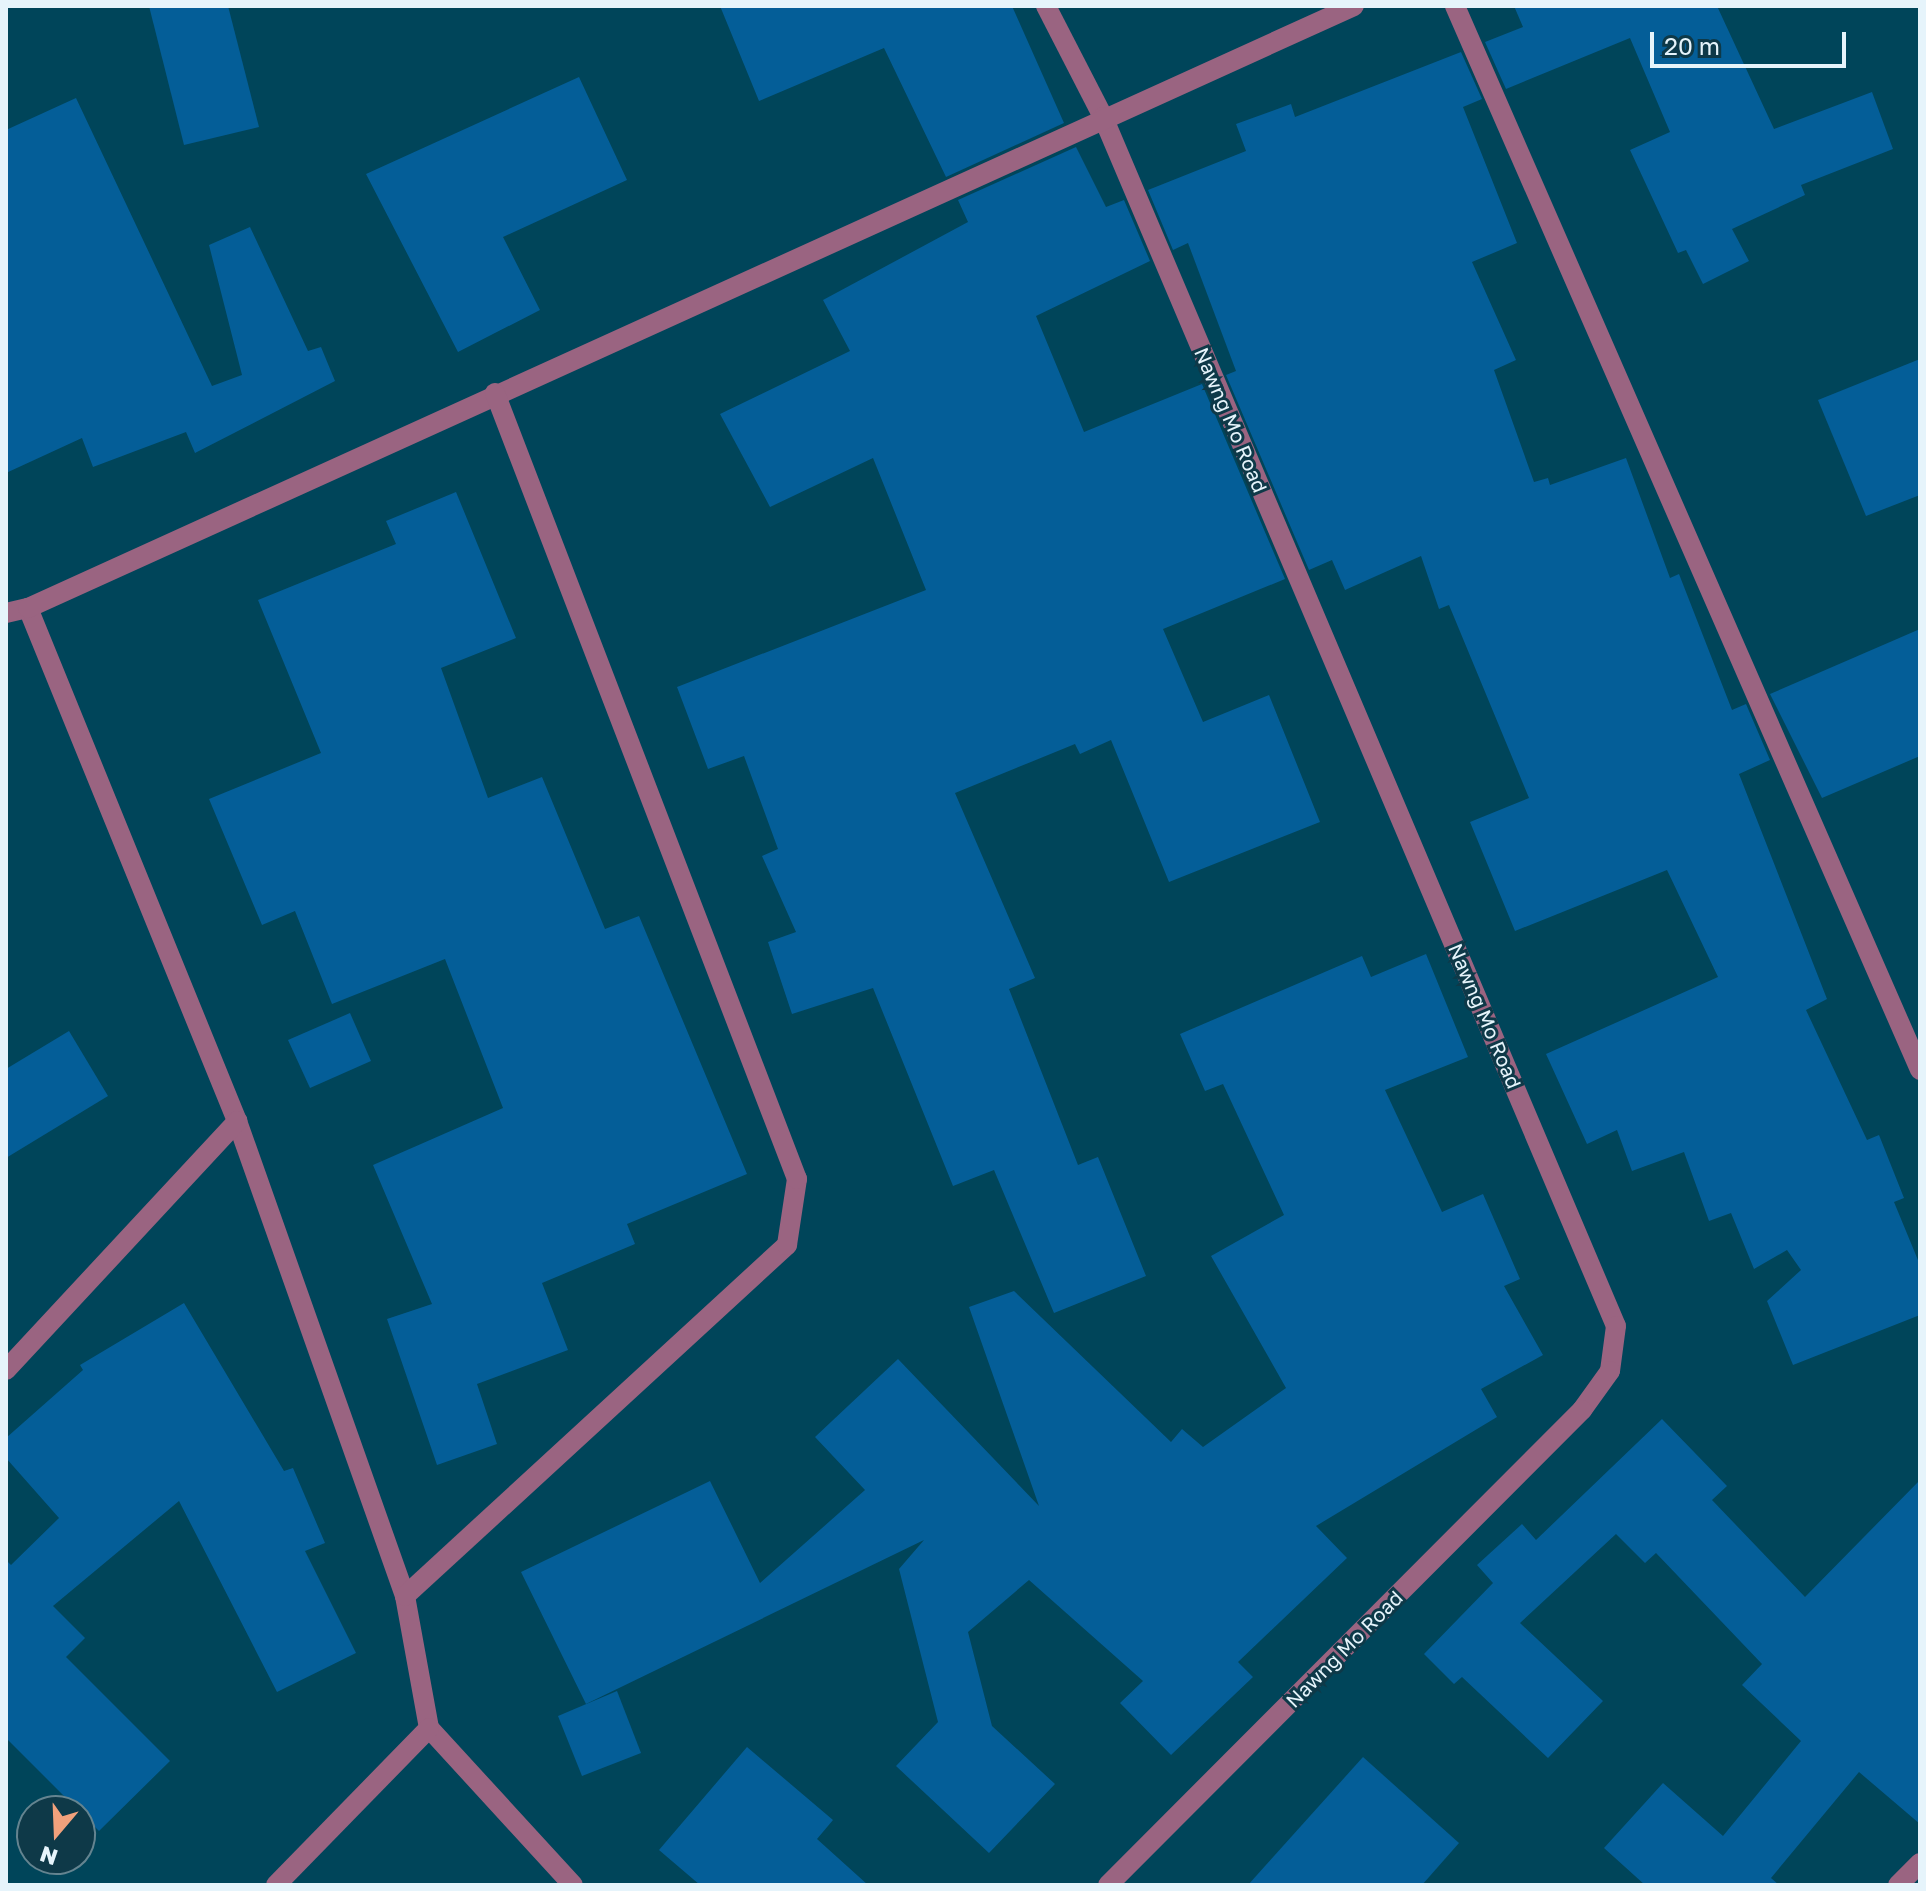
<!DOCTYPE html>
<style>
body{margin:0}
#map{position:relative;width:1926px;height:1891px;overflow:hidden;background:#00455a;font-family:"Golos Text",sans-serif}
div>[style]{position:absolute}
.building>*{inset:0;background:#045e98}
.minor>*{height:20px;margin:-10px;padding:0 10px;transform-origin:10px;border-radius:10px;background:#9a6481}
span{translate:-50% -50%;white-space:nowrap;text-align:center;line-height:1.15;-webkit-text-stroke:6px #0e3948;paint-order:stroke}
.street-label{font-size:20px;color:#e6f4fb}
.frame{position:absolute;inset:0;border:8px solid #e6f4fb;pointer-events:none}
.north{position:absolute;left:16px;top:1795px;width:80px;height:80px;box-sizing:border-box;background:#0e3948;border:2px solid #648490;border-radius:50%;rotate:199deg;font-size:22px;font-weight:700;line-height:32px;text-align:center;color:#e6f4fb}
.north::after{content:'';display:block;margin:auto;width:28px;height:36px;background:#f1a17c;clip-path:polygon(50% 0,100% 100%,50% 72%,0 100%)}
.scale{position:absolute;left:1650px;top:32px;width:196px;height:36px;box-sizing:border-box;border:4px solid #e6f4fb;border-top:0;padding-left:10px;font-size:24px;line-height:28px;white-space:nowrap;color:#e6f4fb;-webkit-text-stroke:6px #0e3948;paint-order:stroke}
</style>
<div id="map">
<div class="building">
<div style="clip-path:polygon(149px 6px,228px 6px,259px 127px,184px 145px)"></div>
<div style="clip-path:polygon(720px 6px,1012px 6px,1064px 123px,946px 177px,884px 48px,759px 101px)"></div>
<div style="clip-path:polygon(1514px 6px,1717px 6px,1774px 129px,1872px 92px,1893px 149px,1801px 185px,1805px 195px,1732px 229px,1749px 261px,1703px 284px,1686px 250px,1678px 253px,1630px 150px,1670px 132px,1630px 38px,1506px 89px,1485px 42px,1523px 27px)"></div>
<div style="clip-path:polygon(1461px 52px,1482px 99px,1463px 107px,1517px 243px,1472px 262px,1516px 360px,1494px 370px,1534px 482px,1548px 478px,1550px 485px,1626px 458px,1670px 578px,1679px 574px,1732px 710px,1746px 704px,1770px 760px,1739px 774px,1827px 999px,1806px 1010px,1867px 1140px,1879px 1135px,1904px 1198px,1894px 1202px,1920px 1265px,1920px 1315px,1793px 1365px,1767px 1301px,1801px 1270px,1787px 1250px,1754px 1269px,1731px 1213px,1709px 1221px,1684px 1152px,1632px 1171px,1617px 1130px,1587px 1144px,1546px 1054px,1718px 977px,1667px 870px,1515px 931px,1470px 822px,1529px 798px,1449px 605px,1439px 609px,1421px 556px,1345px 590px,1332px 560px,1309px 570px,1226px 375px,1236px 371px,1188px 243px,1173px 250px,1148px 190px,1246px 151px,1236px 124px,1291px 104px,1295px 117px)"></div>
<div style="clip-path:polygon(579px 77px,627px 180px,503px 237px,540px 310px,458px 352px,366px 174px)"></div>
<div style="clip-path:polygon(76px 98px,212px 386px,242px 375px,209px 245px,250px 227px,308px 351px,321px 347px,335px 381px,195px 453px,186px 432px,93px 467px,82px 438px,6px 473px,6px 130px)"></div>
<div style="clip-path:polygon(1076px 147px,1106px 207px,1124px 200px,1150px 261px,1036px 316px,1084px 432px,1202px 384px,1285px 579px,1163px 629px,1203px 722px,1269px 695px,1320px 822px,1169px 882px,1111px 740px,1080px 754px,1075px 744px,955px 793px,1035px 978px,1009px 989px,1078px 1165px,1098px 1157px,1146px 1276px,1054px 1313px,994px 1170px,953px 1186px,873px 988px,792px 1014px,768px 942px,796px 932px,762px 856px,778px 849px,744px 756px,708px 769px,677px 687px,926px 590px,873px 458px,770px 507px,720px 414px,850px 351px,823px 300px,968px 222px,958px 200px)"></div>
<div style="clip-path:polygon(1920px 359px,1920px 495px,1866px 516px,1818px 400px)"></div>
<div style="clip-path:polygon(456px 492px,516px 638px,441px 668px,488px 798px,542px 777px,605px 929px,639px 916px,747px 1174px,627px 1224px,635px 1244px,542px 1283px,568px 1350px,477px 1384px,497px 1444px,437px 1465px,387px 1319px,432px 1304px,373px 1165px,503px 1108px,445px 959px,332px 1004px,295px 911px,262px 925px,209px 799px,321px 753px,258px 600px,396px 544px,386px 521px)"></div>
<div style="clip-path:polygon(1920px 629px,1920px 756px,1822px 798px,1770px 694px)"></div>
<div style="clip-path:polygon(1426px 954px,1468px 1057px,1385px 1090px,1442px 1212px,1483px 1194px,1520px 1279px,1504px 1286px,1543px 1355px,1481px 1389px,1497px 1417px,1316px 1526px,1347px 1558px,1238px 1662px,1253px 1677px,1171px 1755px,1120px 1703px,1143px 1681px,1029px 1580px,968px 1632px,992px 1726px,1055px 1784px,989px 1853px,896px 1766px,938px 1722px,899px 1569px,924px 1540px,586px 1704px,521px 1572px,710px 1481px,760px 1583px,865px 1490px,815px 1437px,898px 1359px,1039px 1506px,969px 1307px,1014px 1291px,1171px 1442px,1182px 1429px,1203px 1447px,1286px 1388px,1211px 1256px,1284px 1215px,1223px 1084px,1205px 1091px,1180px 1034px,1362px 956px,1371px 977px)"></div>
<div style="clip-path:polygon(350px 1013px,371px 1061px,310px 1088px,288px 1040px)"></div>
<div style="clip-path:polygon(69px 1031px,108px 1096px,6px 1158px,6px 1069px)"></div>
<div style="clip-path:polygon(184px 1303px,284px 1471px,293px 1468px,325px 1543px,305px 1551px,356px 1653px,277px 1692px,179px 1501px,53px 1606px,85px 1638px,66px 1657px,170px 1761px,99px 1831px,6px 1738px,6px 1560px,11px 1565px,59px 1518px,6px 1458px,6px 1438px,83px 1370px,80px 1365px)"></div>
<div style="clip-path:polygon(1662px 1419px,1727px 1486px,1712px 1500px,1805px 1597px,1920px 1480px,1920px 1824px,1859px 1772px,1771px 1878px,1779px 1885px,1645px 1885px,1604px 1848px,1663px 1783px,1723px 1836px,1801px 1741px,1742px 1685px,1762px 1664px,1656px 1553px,1645px 1563px,1616px 1534px,1520px 1623px,1603px 1701px,1548px 1758px,1462px 1677px,1454px 1684px,1424px 1654px,1493px 1583px,1477px 1565px,1522px 1524px,1536px 1540px)"></div>
<div style="clip-path:polygon(617px 1691px,641px 1753px,582px 1776px,558px 1716px)"></div>
<div style="clip-path:polygon(747px 1747px,833px 1820px,817px 1839px,868px 1885px,700px 1885px,659px 1850px)"></div>
<div style="clip-path:polygon(1363px 1757px,1459px 1843px,1422px 1885px,1248px 1885px)"></div>
</div>
<div class="minor">
<div style="left:1046px;top:6px;width:125px;rotate:62.8deg"></div>
<div style="left:1103px;top:117px;width:1313px;rotate:67.01deg"></div>
<div style="left:1616px;top:1326px;width:45px;rotate:97.6deg"></div>
<div style="left:1610px;top:1371px;width:48px;rotate:125.7deg"></div>
<div style="left:1582px;top:1410px;width:671px;rotate:134.94deg"></div>
<div style="left:1455px;top:6px;width:1161px;rotate:66.39deg"></div>
<div style="left:28px;top:608px;width:554px;rotate:67.83deg"></div>
<div style="left:237px;top:1121px;width:504px;rotate:70.52deg"></div>
<div style="left:405px;top:1596px;width:134px;rotate:79.7deg"></div>
<div style="left:429px;top:1728px;width:213px;rotate:47.5deg"></div>
<div style="left:6px;top:613px;width:23px;rotate:-13deg"></div>
<div style="left:28px;top:608px;width:1456px;rotate:-24.42deg"></div>
<div style="left:6px;top:1370px;width:340px;rotate:-47.1deg"></div>
<div style="left:405px;top:1596px;width:519px;rotate:-42.58deg"></div>
<div style="left:787px;top:1245px;width:67px;rotate:-81.4deg"></div>
<div style="left:797px;top:1179px;width:842px;rotate:-111.02deg"></div>
<div style="left:276px;top:1885px;width:219px;rotate:-45.7deg"></div>
<div style="left:1898px;top:1885px;width:31px;rotate:-45deg"></div>
</div>
<div class="street-label">
<span style="left:1231px;top:420px;rotate:67deg">Nawng Mo Road</span>
<span style="left:1485px;top:1016px;rotate:67deg">Nawng Mo Road</span>
<span style="left:1344px;top:1649px;rotate:-45deg">Nawng Mo Road</span>
</div>
<div class="frame"></div>
<div class="north">N</div>
<div class="scale">20 m</div>
</div>
